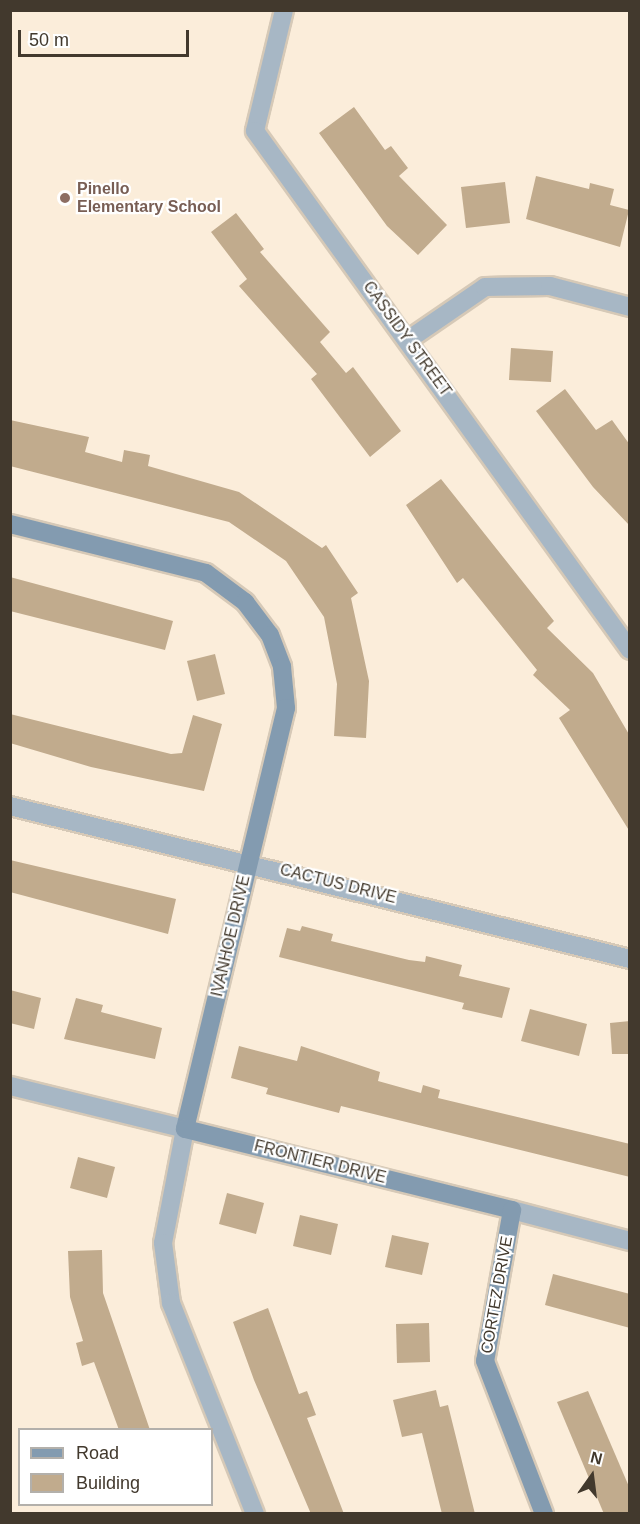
<!DOCTYPE html>
<style>
body{margin:0}
#map{position:relative;width:640px;height:1524px;overflow:hidden;background:#fbedda;font-family:Arial,sans-serif}
div>[style]{position:absolute}
.building>*{inset:0;background:#c1ab8d}
.roads{filter:drop-shadow(2px 0 #d6c9b7) drop-shadow(-2px 0 #d6c9b7) drop-shadow(0 2px #d6c9b7) drop-shadow(0 -2px #d6c9b7)}
.street>*{height:18px;margin:-9px;padding:0 9px;transform-origin:9px;border-radius:9px;background:#a7b7c5}
.secondary>*{height:18px;margin:-9px;padding:0 9px;transform-origin:9px;border-radius:9px;background:#839bb0}
.dots>*{width:16px;height:16px;translate:-50% -50%;box-sizing:border-box;border:3px solid #fff;border-radius:50%}
span{translate:-50% -50%;white-space:nowrap;text-align:center;line-height:1.15;-webkit-text-stroke:4.5px #fff;paint-order:stroke}
.education-label{font-size:16px;color:#785e54;font-weight:700}
.left{translate:0 -50%;text-align:left}
.street-label{font-size:16px;color:#42392d}
.frame{position:absolute;inset:0;border:12px solid #42392d;pointer-events:none}
.legend{position:absolute;left:18px;top:1428px;width:195px;height:78px;box-sizing:border-box;background:#fff;border:2px solid #b3b0ab;margin:0;padding:8px 10px;list-style:none;font-size:18px;color:#42392d}
.legend li{display:flex;align-items:center;gap:12px;height:30px}
.legend b{width:30px;border:2px solid #b3b0ab}
.north{position:absolute;left:562px;top:1446px;width:60px;height:60px;-webkit-text-stroke:4px #fff;paint-order:stroke;rotate:14deg;font-size:16px;font-weight:700;line-height:24px;text-align:center;color:#42392d}
.north::after{content:'';display:block;margin:auto;width:21px;height:27px;background:#42392d;clip-path:polygon(50% 0,100% 100%,50% 72%,0 100%)}
.scale{position:absolute;left:18px;top:30px;width:171px;height:27px;box-sizing:border-box;border:3px solid #42392d;border-top:0;padding-left:8px;font-size:18px;line-height:21px;white-space:nowrap;color:#42392d;-webkit-text-stroke:4px #fff;paint-order:stroke}
</style>
<div id="map">
<div class="building">
<div style="clip-path:polygon(354px 107px,385px 150px,391px 146px,408px 168px,399px 176px,447px 225px,418px 255px,387px 226px,319px 133px)"></div>
<div style="clip-path:polygon(536px 176px,589px 189px,590px 183px,614px 189px,610px 205px,629px 210px,620px 247px,526px 219px)"></div>
<div style="clip-path:polygon(505px 182px,510px 223px,466px 228px,461px 187px)"></div>
<div style="clip-path:polygon(236px 213px,264px 249px,260px 252px,330px 332px,320px 342px,346px 373px,353px 367px,401px 431px,370px 457px,311px 379px,317px 374px,239px 286px,247px 279px,211px 232px)"></div>
<div style="clip-path:polygon(511px 348px,553px 351px,551px 382px,509px 380px)"></div>
<div style="clip-path:polygon(565px 389px,596px 430px,612px 420px,630px 445px,630px 526px,593px 487px,536px 411px)"></div>
<div style="clip-path:polygon(10px 420px,89px 437px,85px 452px,122px 462px,124px 450px,150px 455px,148px 466px,239px 492px,322px 548px,326px 545px,358px 593px,351px 598px,369px 681px,366px 738px,334px 736px,337px 684px,324px 617px,286px 561px,229px 522px,10px 466px)"></div>
<div style="clip-path:polygon(441px 479px,554px 621px,547px 628px,593px 673px,630px 736px,630px 832px,559px 718px,570px 710px,533px 675px,537px 670px,463px 578px,457px 583px,406px 505px)"></div>
<div style="clip-path:polygon(10px 577px,173px 621px,165px 650px,10px 611px)"></div>
<div style="clip-path:polygon(215px 654px,225px 694px,197px 701px,187px 661px)"></div>
<div style="clip-path:polygon(10px 714px,171px 754px,182px 753px,193px 715px,222px 724px,204px 791px,91px 767px,10px 743px)"></div>
<div style="clip-path:polygon(10px 860px,176px 899px,168px 934px,10px 892px)"></div>
<div style="clip-path:polygon(302px 926px,333px 934px,331px 941px,409px 960px,425px 962px,426px 956px,462px 965px,459px 976px,510px 988px,502px 1018px,462px 1009px,464px 1003px,279px 957px,287px 928px,300px 931px)"></div>
<div style="clip-path:polygon(10px 990px,41px 998px,34px 1029px,10px 1023px)"></div>
<div style="clip-path:polygon(76px 998px,103px 1005px,101px 1012px,162px 1028px,155px 1059px,64px 1039px)"></div>
<div style="clip-path:polygon(530px 1009px,587px 1024px,579px 1056px,521px 1041px)"></div>
<div style="clip-path:polygon(630px 1021px,630px 1054px,612px 1054px,610px 1023px)"></div>
<div style="clip-path:polygon(239px 1046px,297px 1061px,301px 1046px,380px 1072px,378px 1081px,421px 1093px,423px 1085px,440px 1090px,438px 1098px,630px 1144px,630px 1177px,341px 1106px,339px 1113px,266px 1094px,268px 1088px,231px 1078px)"></div>
<div style="clip-path:polygon(78px 1157px,115px 1167px,107px 1198px,70px 1188px)"></div>
<div style="clip-path:polygon(227px 1193px,264px 1203px,256px 1234px,219px 1224px)"></div>
<div style="clip-path:polygon(300px 1215px,338px 1224px,331px 1255px,293px 1246px)"></div>
<div style="clip-path:polygon(392px 1235px,429px 1243px,422px 1275px,385px 1267px)"></div>
<div style="clip-path:polygon(102px 1250px,103px 1293px,150px 1430px,119px 1430px,94px 1362px,82px 1366px,76px 1343px,83px 1341px,70px 1297px,68px 1251px)"></div>
<div style="clip-path:polygon(553px 1274px,630px 1294px,630px 1328px,545px 1305px)"></div>
<div style="clip-path:polygon(268px 1308px,299px 1394px,307px 1391px,316px 1415px,307px 1418px,344px 1514px,311px 1514px,254px 1380px,233px 1322px)"></div>
<div style="clip-path:polygon(429px 1323px,430px 1362px,397px 1363px,396px 1324px)"></div>
<div style="clip-path:polygon(436px 1390px,440px 1407px,448px 1405px,475px 1514px,442px 1514px,422px 1433px,402px 1437px,393px 1400px)"></div>
<div style="clip-path:polygon(588px 1391px,630px 1489px,630px 1514px,604px 1514px,557px 1402px)"></div>
</div>
<div class="roads">
<div class="street">
<div style="left:284px;top:10px;width:124px;rotate:103.5deg"></div>
<div style="left:255px;top:131px;width:640px;rotate:54.15deg"></div>
<div style="left:408px;top:340px;width:93px;rotate:-34.5deg"></div>
<div style="left:485px;top:287px;width:65px;rotate:-0.9deg"></div>
<div style="left:550px;top:286px;width:83px;rotate:14.7deg"></div>
<div style="left:10px;top:806px;width:639px;rotate:13.86deg"></div>
<div style="left:10px;top:1086px;width:180px;rotate:13.8deg"></div>
<div style="left:185px;top:1129px;width:116px;rotate:100.9deg"></div>
<div style="left:163px;top:1243px;width:61px;rotate:82.4deg"></div>
<div style="left:171px;top:1303px;width:227px;rotate:68.3deg"></div>
<div style="left:512px;top:1210px;width:122px;rotate:14.7deg"></div>
</div>
<div class="secondary">
<div style="left:10px;top:524px;width:202px;rotate:14deg"></div>
<div style="left:206px;top:573px;width:49px;rotate:36.6deg"></div>
<div style="left:245px;top:602px;width:41px;rotate:52.9deg"></div>
<div style="left:270px;top:635px;width:34px;rotate:69deg"></div>
<div style="left:282px;top:667px;width:41px;rotate:84.4deg"></div>
<div style="left:286px;top:708px;width:433px;rotate:103.5deg"></div>
<div style="left:185px;top:1129px;width:337px;rotate:13.9deg"></div>
<div style="left:512px;top:1210px;width:153px;rotate:100.1deg"></div>
<div style="left:485px;top:1361px;width:164px;rotate:68.9deg"></div>
</div>
</div>
<div class="dots">
<div style="left:65px;top:198px;background:#8d6e63"></div>
</div>
<div class="education-label">
<span class="left" style="left:77px;top:198px">Pinello<br>Elementary School</span>
</div>
<div class="street-label">
<span style="left:407px;top:339px;rotate:54deg">CASSIDY STREET</span>
<span style="left:338px;top:884px;rotate:14deg">CACTUS DRIVE</span>
<span style="left:231px;top:936px;rotate:-77deg">IVANHOE DRIVE</span>
<span style="left:320px;top:1162px;rotate:14deg">FRONTIER DRIVE</span>
<span style="left:497px;top:1295px;rotate:-80deg">CORTEZ DRIVE</span>
</div>
<div class="frame"></div>
<ul class="legend">
<li><b style="height:8px;background:#839bb0"></b>Road</li>
<li><b style="height:16px;background:#c1ab8d"></b>Building</li>
</ul>
<div class="north">N</div>
<div class="scale">50 m</div>
</div>
